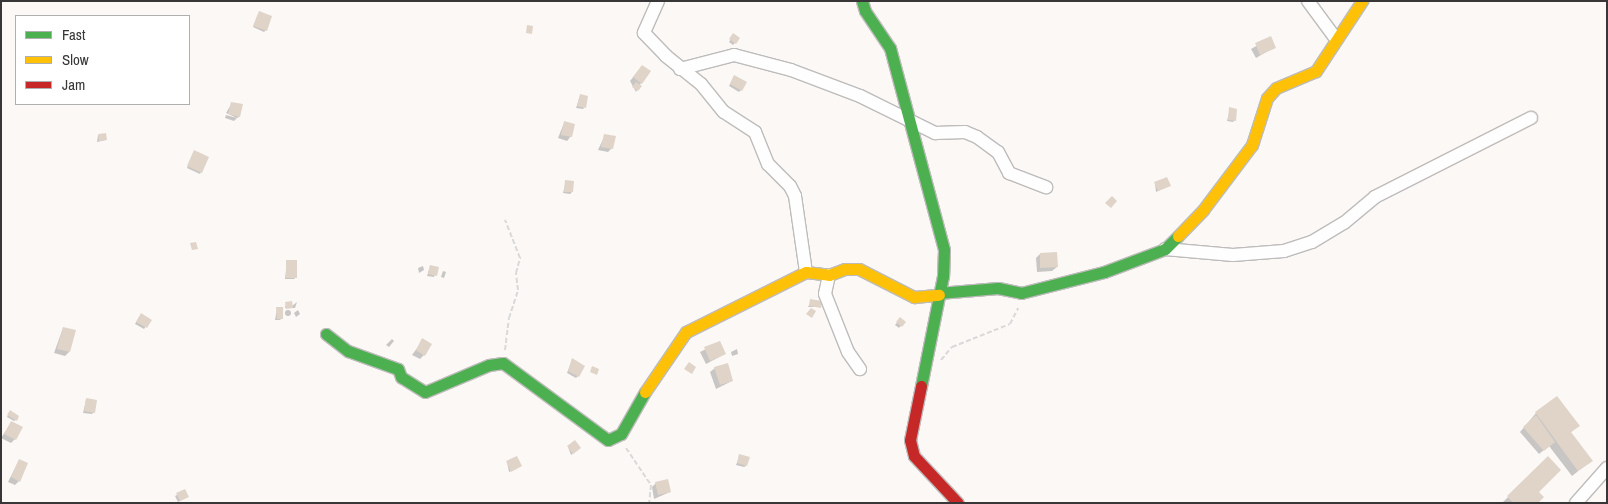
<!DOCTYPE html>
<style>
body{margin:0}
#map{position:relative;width:1608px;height:504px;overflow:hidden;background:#fbf8f6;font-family:"Archivo Narrow",sans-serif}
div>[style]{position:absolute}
.shadow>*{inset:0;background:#0003}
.round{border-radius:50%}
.building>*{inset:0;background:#e0d4c8}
.path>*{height:2px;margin-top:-1px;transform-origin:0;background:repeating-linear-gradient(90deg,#dad9d9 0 5px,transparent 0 7.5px)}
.roads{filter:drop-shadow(1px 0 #bebcbb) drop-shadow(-1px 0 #bebcbb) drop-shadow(0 1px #bebcbb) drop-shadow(0 -1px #bebcbb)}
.street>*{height:12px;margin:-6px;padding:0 6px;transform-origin:6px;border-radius:6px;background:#fefefe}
.fast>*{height:11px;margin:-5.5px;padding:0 5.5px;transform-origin:5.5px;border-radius:5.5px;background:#4caf50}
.slow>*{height:11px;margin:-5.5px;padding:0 5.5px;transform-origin:5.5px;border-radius:5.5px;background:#ffc107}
.jam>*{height:11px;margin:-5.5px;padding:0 5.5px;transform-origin:5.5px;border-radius:5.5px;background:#c62828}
span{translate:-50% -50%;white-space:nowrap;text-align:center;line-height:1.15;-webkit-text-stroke:4px #fff;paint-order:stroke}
.frame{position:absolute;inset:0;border:2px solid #383636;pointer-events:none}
.legend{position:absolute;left:15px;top:15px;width:175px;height:90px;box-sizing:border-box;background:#fff;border:1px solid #afafaf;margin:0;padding:6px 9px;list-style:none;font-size:15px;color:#383636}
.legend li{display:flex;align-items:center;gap:10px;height:25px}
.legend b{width:25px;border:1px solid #afafaf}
</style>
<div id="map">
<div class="shadow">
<div style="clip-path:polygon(258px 14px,266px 30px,264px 32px,253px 27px)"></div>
<div style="clip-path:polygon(732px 37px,735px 43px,733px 45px,729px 42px)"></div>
<div style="clip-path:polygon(1270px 38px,1275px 47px,1256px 58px,1251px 49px)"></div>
<div style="clip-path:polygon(642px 66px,641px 83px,636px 92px,630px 81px)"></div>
<div style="clip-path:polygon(733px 78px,741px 90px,739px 92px,729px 86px)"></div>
<div style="clip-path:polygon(580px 96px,584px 108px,583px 109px,576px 108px)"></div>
<div style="clip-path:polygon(232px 103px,239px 117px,237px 118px,226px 113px)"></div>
<div style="clip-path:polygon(1230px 109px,1235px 120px,1233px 122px,1227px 121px)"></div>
<div style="clip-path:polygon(226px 115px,237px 118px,234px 121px,225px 118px)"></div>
<div style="clip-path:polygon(564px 123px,571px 136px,567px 141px,558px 138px)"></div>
<div style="clip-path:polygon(98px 135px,106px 140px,97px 142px)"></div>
<div style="clip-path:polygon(605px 135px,612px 148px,608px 152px,598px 150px)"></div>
<div style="clip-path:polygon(193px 153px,201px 172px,200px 174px,187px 168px)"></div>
<div style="clip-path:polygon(566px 181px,572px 192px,570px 194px,563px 193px)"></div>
<div style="clip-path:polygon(1155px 183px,1169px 186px,1156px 192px)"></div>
<div style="clip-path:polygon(1040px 254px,1057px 267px,1052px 271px,1037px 272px,1036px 258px)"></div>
<div style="clip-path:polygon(287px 261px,296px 277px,294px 279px,285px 279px)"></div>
<div style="clip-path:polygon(423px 266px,424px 270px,419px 273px,418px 268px)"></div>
<div style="clip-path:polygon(430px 266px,437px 268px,434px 277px,427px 276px)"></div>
<div style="clip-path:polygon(443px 271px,446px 272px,444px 278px,441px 277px)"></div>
<div style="clip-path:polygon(811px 301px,819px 307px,808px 307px)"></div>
<div style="clip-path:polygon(297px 302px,295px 308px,285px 308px,286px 303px,292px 306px)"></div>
<div style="clip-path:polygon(277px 309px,282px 318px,280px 320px,275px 320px)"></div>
<div style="clip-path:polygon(298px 310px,300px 314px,296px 317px,294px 313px)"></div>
<div class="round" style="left:285px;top:310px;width:6px;height:6px"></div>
<div style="clip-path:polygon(139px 317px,150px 320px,144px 329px,135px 324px)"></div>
<div style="clip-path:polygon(900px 319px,904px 322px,899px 328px,895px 325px)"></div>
<div style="clip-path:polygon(63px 328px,69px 352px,65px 356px,54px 353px)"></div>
<div style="clip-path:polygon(392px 339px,394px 341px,389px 347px,386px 345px)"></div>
<div style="clip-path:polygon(423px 340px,424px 355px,420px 359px,412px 355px)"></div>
<div style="clip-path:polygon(720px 342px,725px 354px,706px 364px,700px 352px)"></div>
<div style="clip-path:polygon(737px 349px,738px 354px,732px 356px,731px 352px)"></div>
<div style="clip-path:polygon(572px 360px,578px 376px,576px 378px,567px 373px)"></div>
<div style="clip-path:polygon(715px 368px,732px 381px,716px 389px,710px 372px)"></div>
<div style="clip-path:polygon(1557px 398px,1578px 426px,1570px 433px,1591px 461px,1572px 476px,1549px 446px,1539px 454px,1520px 432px,1536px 413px)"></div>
<div style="clip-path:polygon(86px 400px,94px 412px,92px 414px,83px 413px)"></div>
<div style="clip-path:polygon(9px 413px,16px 420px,14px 421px,7px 417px)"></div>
<div style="clip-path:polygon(11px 423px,15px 439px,11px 443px,1px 438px)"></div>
<div style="clip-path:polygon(568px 447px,578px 450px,571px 455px)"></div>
<div style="clip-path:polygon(740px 455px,746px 466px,744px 467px,736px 465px)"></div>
<div style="clip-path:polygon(1548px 458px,1536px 503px,1502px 503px)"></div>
<div style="clip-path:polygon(19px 460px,19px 481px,15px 485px,8px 482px)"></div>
<div style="clip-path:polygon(507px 462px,521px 466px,509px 472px)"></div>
<div style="clip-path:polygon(656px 483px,670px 492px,654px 499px,652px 487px)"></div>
<div style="clip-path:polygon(184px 491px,187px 497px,178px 502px,175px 496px)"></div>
</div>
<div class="building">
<div style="clip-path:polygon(259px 11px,272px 16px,267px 31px,253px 26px)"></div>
<div style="clip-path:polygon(527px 25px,533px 26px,532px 34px,526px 33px)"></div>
<div style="clip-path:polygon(733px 33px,740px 38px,736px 44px,729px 39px)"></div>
<div style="clip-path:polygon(1271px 36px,1276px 48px,1260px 55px,1255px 43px)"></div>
<div style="clip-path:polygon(642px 65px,651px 71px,642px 84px,633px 77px)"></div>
<div style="clip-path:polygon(734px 75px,747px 82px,742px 91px,730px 84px)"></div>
<div style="clip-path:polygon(636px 82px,642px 86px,638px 91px,632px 87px)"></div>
<div style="clip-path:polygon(580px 94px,588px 96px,586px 108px,577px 106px)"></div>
<div style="clip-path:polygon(231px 102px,243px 104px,240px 117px,228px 114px)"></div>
<div style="clip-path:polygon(1229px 107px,1237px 109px,1236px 121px,1228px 120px)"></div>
<div style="clip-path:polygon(564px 121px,575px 124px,572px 137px,561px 135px)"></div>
<div style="clip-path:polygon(106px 133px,107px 140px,99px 141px,98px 134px)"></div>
<div style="clip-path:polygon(604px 134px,616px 136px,613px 149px,601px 147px)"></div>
<div style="clip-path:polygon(194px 150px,209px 157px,202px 173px,187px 166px)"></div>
<div style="clip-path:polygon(1167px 177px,1171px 186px,1158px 191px,1154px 182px)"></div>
<div style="clip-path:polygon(565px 180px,574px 181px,573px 192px,564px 192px)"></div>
<div style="clip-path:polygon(1112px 196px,1117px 201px,1111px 208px,1105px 203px)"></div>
<div style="clip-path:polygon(196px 242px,198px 249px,192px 250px,190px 243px)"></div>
<div style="clip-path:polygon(1057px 252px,1058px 267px,1040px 268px,1040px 253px)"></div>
<div style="clip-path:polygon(286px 260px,297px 260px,297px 278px,286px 278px)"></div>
<div style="clip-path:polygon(430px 265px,439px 267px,437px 276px,428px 274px)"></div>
<div style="clip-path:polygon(810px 299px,822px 301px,821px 308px,809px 306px)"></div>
<div style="clip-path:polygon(292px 301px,293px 308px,286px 309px,285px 302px)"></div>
<div style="clip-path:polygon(276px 307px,283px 307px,283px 319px,277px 319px)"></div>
<div style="clip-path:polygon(811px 308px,816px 311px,812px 318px,806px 314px)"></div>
<div style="clip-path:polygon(141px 313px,152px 320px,147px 328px,136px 322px)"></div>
<div style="clip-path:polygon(900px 317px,906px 322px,902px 327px,896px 322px)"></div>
<div style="clip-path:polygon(63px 327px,76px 330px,70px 352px,57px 349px)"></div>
<div style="clip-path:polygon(422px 338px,432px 344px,425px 356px,416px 350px)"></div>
<div style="clip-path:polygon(720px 341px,726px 354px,710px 361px,704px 347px)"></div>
<div style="clip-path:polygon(572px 358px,585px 366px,579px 377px,568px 371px)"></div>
<div style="clip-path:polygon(689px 362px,696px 367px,692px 374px,684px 369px)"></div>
<div style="clip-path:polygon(728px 363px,733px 381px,720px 385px,714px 367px)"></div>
<div style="clip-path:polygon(592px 366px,599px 369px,597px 375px,590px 372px)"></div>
<div style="clip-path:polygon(1557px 396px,1580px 426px,1571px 432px,1593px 461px,1578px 471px,1535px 412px)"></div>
<div style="clip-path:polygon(86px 398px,97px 400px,95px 413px,84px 411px)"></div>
<div style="clip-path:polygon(10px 410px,19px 416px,17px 421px,7px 415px)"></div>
<div style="clip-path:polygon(1536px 415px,1555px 442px,1544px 451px,1523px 427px)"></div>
<div style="clip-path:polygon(11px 421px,23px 427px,16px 440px,4px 434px)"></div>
<div style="clip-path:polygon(575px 440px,581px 448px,573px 454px,567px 446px)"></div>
<div style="clip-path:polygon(739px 454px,750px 457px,747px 466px,737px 463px)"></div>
<div style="clip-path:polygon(517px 456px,522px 466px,511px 472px,506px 461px)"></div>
<div style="clip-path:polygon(1548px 456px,1561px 470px,1539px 492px,1544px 497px,1538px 503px,1513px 503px,1507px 496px)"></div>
<div style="clip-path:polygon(19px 459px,28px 463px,20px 482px,11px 477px)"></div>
<div style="clip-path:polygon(668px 479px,671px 492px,658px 495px,655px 482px)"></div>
<div style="clip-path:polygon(185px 489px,189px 497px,180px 501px,176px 493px)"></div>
</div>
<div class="path">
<div style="left:505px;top:350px;width:32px;rotate:-83deg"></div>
<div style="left:509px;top:318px;width:29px;rotate:-72deg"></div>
<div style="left:518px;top:290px;width:17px;rotate:-97deg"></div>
<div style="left:516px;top:273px;width:16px;rotate:-75deg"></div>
<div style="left:520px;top:258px;width:41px;rotate:-111.5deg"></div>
<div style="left:941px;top:360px;width:17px;rotate:-50deg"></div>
<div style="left:952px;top:347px;width:62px;rotate:-21.6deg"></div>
<div style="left:1010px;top:324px;width:18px;rotate:-63deg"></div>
<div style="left:626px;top:448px;width:45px;rotate:56deg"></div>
<div style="left:651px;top:485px;width:18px;rotate:96deg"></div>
</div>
<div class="roads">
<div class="street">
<div style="left:658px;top:1px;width:35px;rotate:114deg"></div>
<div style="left:644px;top:33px;width:32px;rotate:46deg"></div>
<div style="left:666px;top:56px;width:45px;rotate:38.7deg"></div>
<div style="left:701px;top:84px;width:36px;rotate:51deg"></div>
<div style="left:724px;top:112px;width:37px;rotate:33deg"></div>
<div style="left:755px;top:132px;width:35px;rotate:68deg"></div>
<div style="left:768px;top:164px;width:31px;rotate:45deg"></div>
<div style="left:790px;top:186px;width:11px;rotate:63deg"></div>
<div style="left:795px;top:196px;width:77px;rotate:81.8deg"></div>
<div style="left:1308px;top:1px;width:47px;rotate:53.6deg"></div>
<div style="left:680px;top:69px;width:56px;rotate:-14.5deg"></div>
<div style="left:734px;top:55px;width:59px;rotate:14.7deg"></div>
<div style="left:791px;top:70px;width:74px;rotate:20.6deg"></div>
<div style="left:860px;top:96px;width:84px;rotate:26.3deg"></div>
<div style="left:935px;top:133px;width:30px;rotate:-2deg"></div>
<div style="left:965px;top:132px;width:13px;rotate:23deg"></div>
<div style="left:977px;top:137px;width:26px;rotate:36deg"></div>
<div style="left:998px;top:152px;width:24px;rotate:62deg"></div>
<div style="left:1009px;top:173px;width:40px;rotate:21deg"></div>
<div style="left:1165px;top:249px;width:68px;rotate:5deg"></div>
<div style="left:1233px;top:255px;width:51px;rotate:-4.5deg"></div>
<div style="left:1284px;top:251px;width:29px;rotate:-18deg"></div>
<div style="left:1312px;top:242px;width:37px;rotate:-31deg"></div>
<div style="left:1344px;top:223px;width:40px;rotate:-40deg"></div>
<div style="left:1375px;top:197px;width:175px;rotate:-26.9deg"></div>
<div style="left:829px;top:275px;width:19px;rotate:102deg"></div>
<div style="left:825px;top:294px;width:62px;rotate:68.4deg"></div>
<div style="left:848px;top:352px;width:21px;rotate:55deg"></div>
<div style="left:1576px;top:503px;width:47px;rotate:-48.5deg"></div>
</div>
<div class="fast">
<div style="left:862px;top:1px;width:10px;rotate:73deg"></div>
<div style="left:865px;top:11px;width:45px;rotate:56deg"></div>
<div style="left:890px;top:48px;width:209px;rotate:75deg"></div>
<div style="left:944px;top:250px;width:26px;rotate:92deg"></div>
<div style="left:943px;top:276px;width:112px;rotate:101.3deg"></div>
<div style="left:939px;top:293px;width:59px;rotate:-4.8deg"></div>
<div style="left:998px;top:288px;width:24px;rotate:12deg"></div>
<div style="left:1021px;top:293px;width:86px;rotate:-14.2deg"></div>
<div style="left:1104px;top:272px;width:65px;rotate:-20.7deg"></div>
<div style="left:1165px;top:249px;width:18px;rotate:-45deg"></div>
<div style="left:326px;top:334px;width:28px;rotate:38deg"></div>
<div style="left:348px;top:351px;width:53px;rotate:19.8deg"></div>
<div style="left:398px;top:369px;width:9px;rotate:69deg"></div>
<div style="left:401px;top:377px;width:28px;rotate:32deg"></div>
<div style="left:425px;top:392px;width:69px;rotate:-22.9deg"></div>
<div style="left:489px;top:365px;width:14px;rotate:-8deg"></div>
<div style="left:503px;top:363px;width:130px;rotate:36.3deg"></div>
<div style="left:608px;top:440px;width:14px;rotate:-25deg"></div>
<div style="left:621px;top:434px;width:48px;rotate:-60.3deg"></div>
</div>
<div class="slow">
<div style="left:1178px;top:236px;width:36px;rotate:-46deg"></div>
<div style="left:1203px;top:210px;width:81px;rotate:-53deg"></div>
<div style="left:1252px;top:145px;width:49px;rotate:-72.3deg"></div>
<div style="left:1267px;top:98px;width:13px;rotate:-48deg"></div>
<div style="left:1276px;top:88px;width:43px;rotate:-23deg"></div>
<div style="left:1316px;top:71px;width:84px;rotate:-56.7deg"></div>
<div style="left:645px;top:392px;width:73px;rotate:-55.7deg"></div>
<div style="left:686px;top:332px;width:134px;rotate:-26.6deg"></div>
<div style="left:806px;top:272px;width:23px;rotate:7deg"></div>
<div style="left:829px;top:275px;width:17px;rotate:-21deg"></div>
<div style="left:845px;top:269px;width:14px"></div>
<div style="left:859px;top:269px;width:62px;rotate:27deg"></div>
<div style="left:914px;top:297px;width:25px;rotate:-5deg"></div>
</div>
<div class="jam">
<div style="left:921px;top:386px;width:55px;rotate:101.5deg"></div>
<div style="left:910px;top:440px;width:16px;rotate:76deg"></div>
<div style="left:914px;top:456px;width:64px;rotate:46.9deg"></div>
</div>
</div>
<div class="frame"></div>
<ul class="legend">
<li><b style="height:6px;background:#4caf50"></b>Fast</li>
<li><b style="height:6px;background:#ffc107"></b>Slow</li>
<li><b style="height:6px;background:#c62828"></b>Jam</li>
</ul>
</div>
